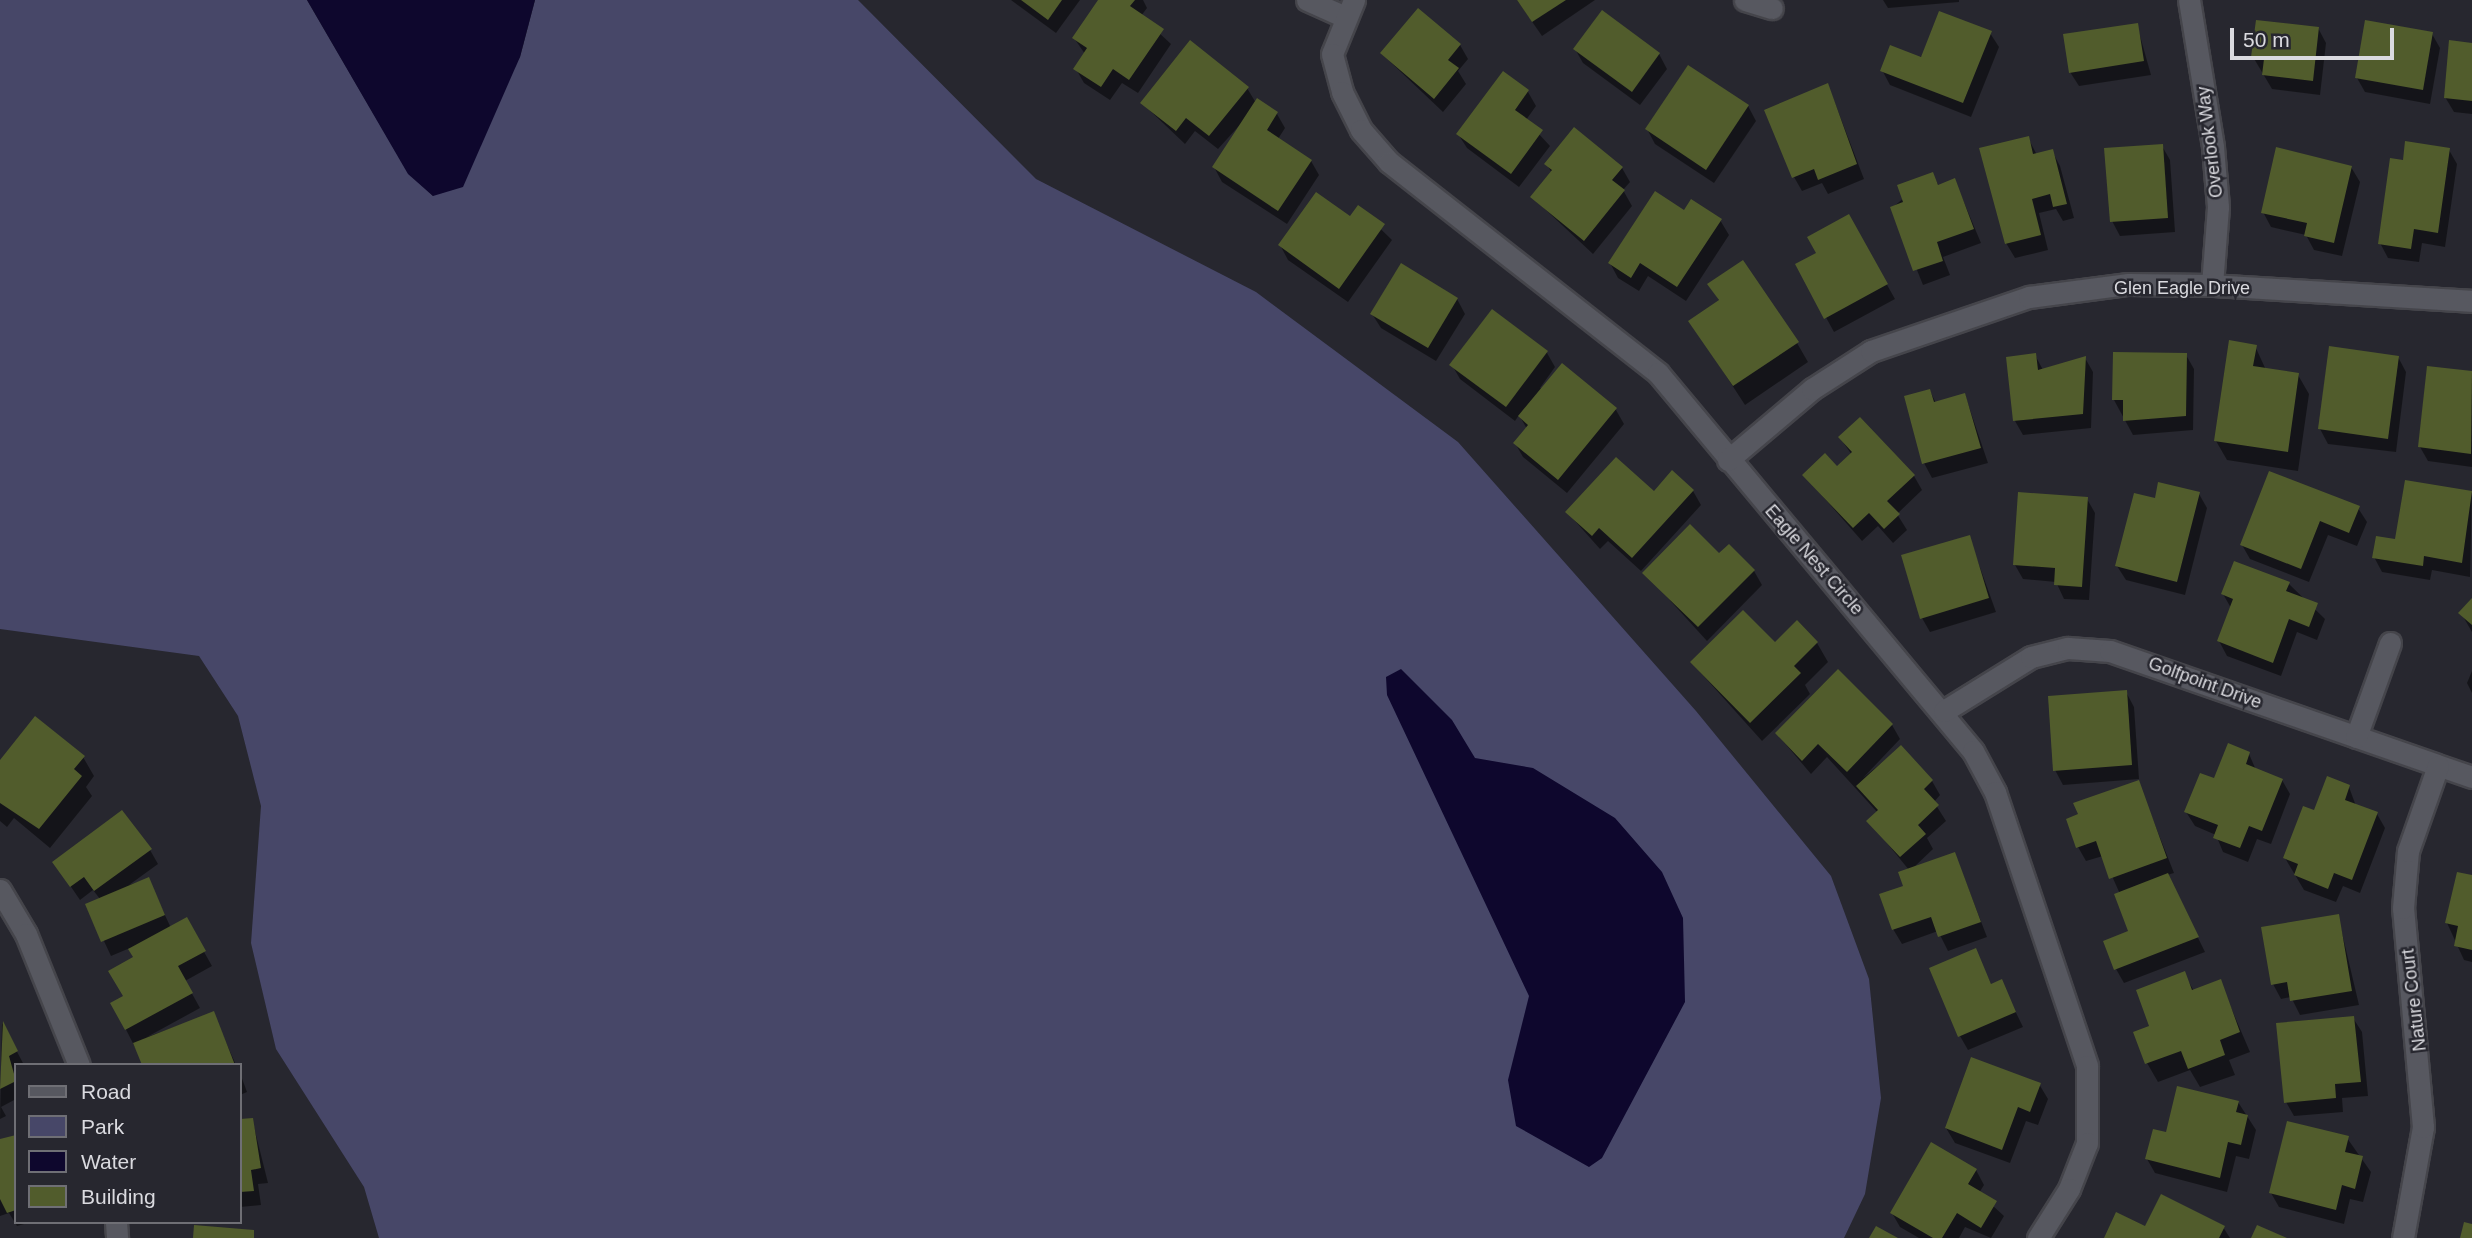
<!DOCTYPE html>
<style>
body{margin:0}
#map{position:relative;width:2472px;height:1238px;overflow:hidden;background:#27272f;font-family:Arial,sans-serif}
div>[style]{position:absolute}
.green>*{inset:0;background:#474768}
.water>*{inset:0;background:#0e072d}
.shadow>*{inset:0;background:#0007}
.building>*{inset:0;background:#515c2c}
.roads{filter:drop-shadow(2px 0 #45454b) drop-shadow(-2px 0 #45454b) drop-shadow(0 2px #45454b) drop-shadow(0 -2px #45454b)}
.street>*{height:21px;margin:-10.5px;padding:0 10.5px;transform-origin:10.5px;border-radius:10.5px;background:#575860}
span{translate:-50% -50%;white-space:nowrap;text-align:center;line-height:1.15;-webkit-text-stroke:5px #27272f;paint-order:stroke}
.street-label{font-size:18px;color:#dadadf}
.legend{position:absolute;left:14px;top:1063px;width:228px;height:161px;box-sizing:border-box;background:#27272f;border:2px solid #6f6f75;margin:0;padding:9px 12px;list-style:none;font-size:21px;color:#dadadf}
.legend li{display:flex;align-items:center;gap:14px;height:35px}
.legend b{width:35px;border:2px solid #6f6f75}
.scale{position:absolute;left:2230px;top:28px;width:164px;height:32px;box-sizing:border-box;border:4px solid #dadadf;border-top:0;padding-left:9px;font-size:21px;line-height:24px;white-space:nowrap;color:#dadadf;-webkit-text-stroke:5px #27272f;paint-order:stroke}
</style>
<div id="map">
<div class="green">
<div style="clip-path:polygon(0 0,307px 0,408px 173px,433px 196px,520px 57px,535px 0,858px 0,1036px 179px,1256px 292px,1458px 442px,1696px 711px,1831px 876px,1869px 979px,1881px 1098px,1865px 1194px,1844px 1238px,379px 1238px,364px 1187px,276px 1049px,251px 943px,261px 806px,238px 716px,199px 656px,0 629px)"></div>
</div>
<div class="water">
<div style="clip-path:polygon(307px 0,535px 0,520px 57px,463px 187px,433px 196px,408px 174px)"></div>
<div style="clip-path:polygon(1401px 669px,1452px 720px,1475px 758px,1533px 768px,1615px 818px,1662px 872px,1683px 918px,1685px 1002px,1602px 1158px,1589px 1167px,1516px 1126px,1508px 1080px,1529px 996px,1387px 695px,1386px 677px)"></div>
</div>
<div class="shadow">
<div style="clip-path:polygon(1011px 0,1080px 0,1056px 33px)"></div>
<div style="clip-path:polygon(1100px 0,1143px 0,1147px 8px,1141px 16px,1171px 44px,1138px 93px,1122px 83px,1110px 100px,1084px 83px,1076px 69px,1085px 54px,1074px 38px)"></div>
<div style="clip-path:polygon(1517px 0,1595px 0,1542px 36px)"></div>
<div style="clip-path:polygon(1883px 0,1959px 0,1959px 2px,1888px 8px)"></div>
<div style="clip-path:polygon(1602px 12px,1659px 54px,1667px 69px,1640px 105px,1583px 63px,1575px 49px)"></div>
<div style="clip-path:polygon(2137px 25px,2151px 75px,2079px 86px,2070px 72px)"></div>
<div style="clip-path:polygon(2318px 28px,2326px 43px,2320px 95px,2272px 89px,2253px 57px)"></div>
<div style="clip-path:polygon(1990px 33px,1999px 47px,1971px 117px,1890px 85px,1882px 70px)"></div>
<div style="clip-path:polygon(2432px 34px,2440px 48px,2430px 104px,2365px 92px,2357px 78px)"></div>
<div style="clip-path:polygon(2472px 44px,2472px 114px,2454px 112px,2445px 97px)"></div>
<div style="clip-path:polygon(1460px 45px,1468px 59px,1458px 71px,1466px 84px,1443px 112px,1382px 54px)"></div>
<div style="clip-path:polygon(1503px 73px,1528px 92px,1536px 106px,1526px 120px,1550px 146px,1519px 187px,1467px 148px,1458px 134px)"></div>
<div style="clip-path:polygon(1828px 85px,1864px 179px,1828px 194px,1822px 183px,1802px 191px,1794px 177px)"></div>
<div style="clip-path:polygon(1247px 88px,1256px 103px,1277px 114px,1285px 128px,1278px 139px,1311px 161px,1319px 175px,1287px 224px,1222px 182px,1214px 167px,1246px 118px,1218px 149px,1195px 131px,1185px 144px,1142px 103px)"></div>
<div style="clip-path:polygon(1748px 106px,1756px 121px,1714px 183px,1655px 144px,1647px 129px)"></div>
<div style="clip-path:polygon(2028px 138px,2037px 155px,2052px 151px,2060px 166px,2074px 218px,2063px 221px,2056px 209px,2039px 213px,2048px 250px,2015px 258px,2006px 243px)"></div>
<div style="clip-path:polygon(2162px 146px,2170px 160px,2175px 232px,2120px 236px,2112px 221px)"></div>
<div style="clip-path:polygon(2449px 150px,2457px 164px,2445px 247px,2422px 243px,2419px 262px,2388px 258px,2380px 243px,2404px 162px)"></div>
<div style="clip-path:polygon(1547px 165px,1622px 168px,1630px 182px,1623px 190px,1632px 206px,1593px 254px,1532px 197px,1552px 173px)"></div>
<div style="clip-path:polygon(2351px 167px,2360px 182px,2342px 256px,2314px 250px,2306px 235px,2271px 227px,2263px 212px)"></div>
<div style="clip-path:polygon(1932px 174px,1939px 186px,1955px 181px,1981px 243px,1943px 257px,1950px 275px,1923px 285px,1892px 208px)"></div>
<div style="clip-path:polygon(1358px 207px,1392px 240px,1348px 302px,1288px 260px,1280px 245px,1350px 219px)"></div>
<div style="clip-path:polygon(1685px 212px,1720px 220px,1729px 235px,1686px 301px,1648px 276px,1639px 291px,1618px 278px,1610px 263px)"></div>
<div style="clip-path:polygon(1849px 217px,1895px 299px,1834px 332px,1797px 265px,1818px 253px)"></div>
<div style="clip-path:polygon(1710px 284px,1797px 343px,1808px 362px,1745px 405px,1691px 322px,1720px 302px)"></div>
<div style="clip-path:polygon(1457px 299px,1465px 314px,1436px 361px,1381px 328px,1372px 314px)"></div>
<div style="clip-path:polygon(1492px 311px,1547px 353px,1555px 367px,1540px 388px,1616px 410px,1624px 424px,1567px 493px,1523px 457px,1515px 443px,1527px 429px,1519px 415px,1515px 421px,1460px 379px,1452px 365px)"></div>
<div style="clip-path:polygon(2255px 346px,2266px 370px,2298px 375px,2309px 394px,2298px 471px,2227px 460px,2216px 441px)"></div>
<div style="clip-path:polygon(2035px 355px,2043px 370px,2085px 358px,2093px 372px,2091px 428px,2023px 435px,2015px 421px)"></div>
<div style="clip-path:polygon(2186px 355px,2194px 369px,2193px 430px,2133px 435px,2114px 400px)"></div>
<div style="clip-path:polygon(2398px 357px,2406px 372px,2396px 452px,2328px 444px,2320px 429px)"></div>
<div style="clip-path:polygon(2429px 368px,2472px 373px,2472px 467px,2428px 461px,2420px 447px)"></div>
<div style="clip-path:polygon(1930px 391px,1936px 403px,1965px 395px,1988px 463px,1932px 478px,1924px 463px)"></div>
<div style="clip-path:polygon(1840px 438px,1914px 476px,1922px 490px,1897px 514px,1907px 530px,1893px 543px,1878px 526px,1862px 541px,1804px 475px,1837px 468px,1852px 455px)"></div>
<div style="clip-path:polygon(2406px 482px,2472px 493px,2470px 577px,2432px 570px,2430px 580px,2382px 572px,2374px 557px,2396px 542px)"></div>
<div style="clip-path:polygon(1693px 491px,1701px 505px,1641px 571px,1608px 541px,1600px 549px,1567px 512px)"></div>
<div style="clip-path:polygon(2199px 494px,2207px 508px,2185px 595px,2126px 580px,2117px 566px,2156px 500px)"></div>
<div style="clip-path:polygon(2087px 499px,2095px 513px,2089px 600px,2064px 599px,2056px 582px,2023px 579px,2015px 565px)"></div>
<div style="clip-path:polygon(2358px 508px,2367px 522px,2357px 546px,2328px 535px,2309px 582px,2250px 559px,2242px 545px)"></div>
<div style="clip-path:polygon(1969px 537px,1996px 612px,1930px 632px,1922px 618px)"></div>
<div style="clip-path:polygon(1720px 556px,1754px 571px,1762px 585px,1707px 641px,1645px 573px)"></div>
<div style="clip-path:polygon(2289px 584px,2325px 619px,2317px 640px,2297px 632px,2281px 676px,2227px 656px,2219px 641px,2231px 608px,2223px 594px)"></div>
<div style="clip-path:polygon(2472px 599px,2472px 632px,2461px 613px)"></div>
<div style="clip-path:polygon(1817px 643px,1828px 662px,1805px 685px,1810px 694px,1762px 741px,1692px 663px,1775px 644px)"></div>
<div style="clip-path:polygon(2472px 671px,2472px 693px,2467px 683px)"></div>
<div style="clip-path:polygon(2126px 692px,2134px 707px,2139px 779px,2063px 785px,2055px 770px)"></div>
<div style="clip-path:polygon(1892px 725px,1900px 739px,1863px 778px,1901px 747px,1932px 781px,1940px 795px,1934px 802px,1946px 821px,1927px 838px,1933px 849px,1912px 869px,1955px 854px,1987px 937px,1948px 951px,1938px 931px,1902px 944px,1893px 929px,1909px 870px,1869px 821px,1878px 813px,1827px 757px,1811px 774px,1777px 734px)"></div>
<div style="clip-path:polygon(2249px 754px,2256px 770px,2282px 780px,2290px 794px,2271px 844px,2257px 839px,2248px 862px,2223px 852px,2216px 835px,2195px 826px,2186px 812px)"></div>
<div style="clip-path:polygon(83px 757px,94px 776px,86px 787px,92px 796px,50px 848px,14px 818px,7px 827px,0 821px,0 763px)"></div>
<div style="clip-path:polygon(2138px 782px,2174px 873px,2167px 875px,2205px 952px,2124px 983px,2116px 969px,2131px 932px,2120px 894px,2103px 856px,2086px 861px,2078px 847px)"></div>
<div style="clip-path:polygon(2349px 787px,2356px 806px,2377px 814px,2385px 828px,2360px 893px,2343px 886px,2336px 902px,2304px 890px,2285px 858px,2315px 812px)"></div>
<div style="clip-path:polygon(150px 850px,158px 864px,129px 885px,148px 879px,171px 928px,186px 920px,212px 966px,185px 981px,200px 1008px,147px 1037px,213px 1013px,236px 1065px,144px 1065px,113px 1004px,125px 997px,135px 958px,130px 948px,111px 956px,87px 905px,100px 899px,93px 890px,80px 900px,54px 862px)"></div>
<div style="clip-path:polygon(2472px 877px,2472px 962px,2464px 960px,2447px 923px)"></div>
<div style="clip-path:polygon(2338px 916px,2359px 1005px,2300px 1015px,2291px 997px,2281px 999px,2273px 984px)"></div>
<div style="clip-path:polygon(1975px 950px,1992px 986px,2001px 982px,2023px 1027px,1968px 1050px,1960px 1036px)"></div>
<div style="clip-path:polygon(2184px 974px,2194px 991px,2220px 982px,2250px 1052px,2229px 1060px,2235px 1075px,2200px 1087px,2190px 1070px,2158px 1082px,2147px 1063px,2152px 1027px)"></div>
<div style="clip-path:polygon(2353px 1018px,2362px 1032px,2368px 1096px,2342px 1098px,2343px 1112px,2294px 1116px,2286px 1102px)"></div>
<div style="clip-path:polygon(2px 1023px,24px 1065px,16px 1065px,16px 1099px,1px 1107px,6px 1116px,0 1119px)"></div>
<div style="clip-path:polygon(240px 1073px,247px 1092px,240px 1095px)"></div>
<div style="clip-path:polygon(2039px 1084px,2048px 1099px,2038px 1125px,2026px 1121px,2010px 1163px,1955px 1143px,1946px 1128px)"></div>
<div style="clip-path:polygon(2238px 1102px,2256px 1130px,2249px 1159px,2236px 1156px,2227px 1192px,2155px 1173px,2147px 1159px,2167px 1134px)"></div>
<div style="clip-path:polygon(252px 1119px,268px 1183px,258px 1184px,261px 1205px,240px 1207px,240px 1121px)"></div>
<div style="clip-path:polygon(16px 1137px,16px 1222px,31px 1222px,17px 1226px,9px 1213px,0 1216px,0 1141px)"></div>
<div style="clip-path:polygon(2347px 1138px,2371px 1172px,2363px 1202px,2350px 1199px,2344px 1224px,2279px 1207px,2271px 1193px)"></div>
<div style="clip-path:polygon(1976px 1170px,1984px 1185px,1979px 1193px,2004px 1216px,1991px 1238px,1965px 1227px,1959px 1238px,1919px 1238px,1900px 1227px,1892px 1213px)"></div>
<div style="clip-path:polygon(2223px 1227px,2230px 1238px,2106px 1238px,2146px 1229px)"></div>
</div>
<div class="building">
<div style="clip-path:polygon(1021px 0,1062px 0,1048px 20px)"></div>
<div style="clip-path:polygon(1098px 0,1135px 0,1130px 6px,1164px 29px,1129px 80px,1113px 69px,1101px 87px,1073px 69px,1087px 48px,1072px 38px)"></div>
<div style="clip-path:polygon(1517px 0,1566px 0,1532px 22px)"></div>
<div style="clip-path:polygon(1418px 8px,1461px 44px,1448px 60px,1459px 68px,1434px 99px,1380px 53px)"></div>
<div style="clip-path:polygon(1602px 10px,1660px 53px,1632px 92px,1573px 49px)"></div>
<div style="clip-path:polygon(1939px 11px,1992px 31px,1963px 103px,1880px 71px,1890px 45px,1921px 57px)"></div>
<div style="clip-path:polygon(2256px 20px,2319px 27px,2313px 81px,2262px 75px,2264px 59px,2251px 57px)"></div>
<div style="clip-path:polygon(2365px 20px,2433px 32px,2423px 90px,2355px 78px)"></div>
<div style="clip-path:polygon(2138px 23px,2144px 61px,2069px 73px,2063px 34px)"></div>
<div style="clip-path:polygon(1190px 40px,1249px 87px,1209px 136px,1186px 118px,1176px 131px,1140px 103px)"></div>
<div style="clip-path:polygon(2449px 40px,2472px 43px,2472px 101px,2444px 98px)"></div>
<div style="clip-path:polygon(1688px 65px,1749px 105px,1706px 170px,1645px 129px)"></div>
<div style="clip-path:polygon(1503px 71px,1529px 90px,1515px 110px,1543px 130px,1511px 174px,1456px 134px)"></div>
<div style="clip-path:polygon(1828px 83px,1857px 164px,1818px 180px,1814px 169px,1792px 178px,1764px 110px)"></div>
<div style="clip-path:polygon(1257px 98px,1278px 112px,1267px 130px,1312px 160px,1278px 211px,1212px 167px)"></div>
<div style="clip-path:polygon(1574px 127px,1623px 167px,1612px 180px,1625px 190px,1584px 241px,1530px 197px,1552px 170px,1544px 164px)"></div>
<div style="clip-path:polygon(2029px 136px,2033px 154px,2053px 149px,2067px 204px,2053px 207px,2050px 194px,2032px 199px,2041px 235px,2005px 244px,1979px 148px)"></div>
<div style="clip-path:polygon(2405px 141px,2450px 148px,2438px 233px,2414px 229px,2411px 249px,2378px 244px,2390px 158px,2403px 160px)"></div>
<div style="clip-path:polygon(2163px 144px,2168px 218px,2110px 222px,2104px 148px)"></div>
<div style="clip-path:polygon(2276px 147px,2352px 166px,2334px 243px,2304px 236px,2307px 223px,2261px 213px)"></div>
<div style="clip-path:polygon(1933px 172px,1938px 185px,1955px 178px,1974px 229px,1937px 242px,1943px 261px,1913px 271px,1890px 207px,1903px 202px,1897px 185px)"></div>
<div style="clip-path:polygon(1655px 191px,1684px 210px,1691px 199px,1722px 219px,1677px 287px,1640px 263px,1631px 278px,1608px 263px)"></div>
<div style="clip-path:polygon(1316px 192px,1350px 216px,1358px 205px,1385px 224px,1339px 289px,1278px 245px)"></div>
<div style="clip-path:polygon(1849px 214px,1888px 284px,1824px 319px,1795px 264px,1816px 253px,1807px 237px)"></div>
<div style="clip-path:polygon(1743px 260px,1799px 342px,1733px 386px,1688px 321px,1719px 300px,1707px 284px)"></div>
<div style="clip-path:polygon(1401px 263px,1458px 298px,1428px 348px,1370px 314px)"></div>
<div style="clip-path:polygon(1492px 309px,1548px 351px,1506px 407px,1449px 365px)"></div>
<div style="clip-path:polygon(2229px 340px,2257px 345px,2253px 366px,2299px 373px,2288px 452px,2214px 441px)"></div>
<div style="clip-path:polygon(2329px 346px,2399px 356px,2388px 439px,2318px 429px)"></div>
<div style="clip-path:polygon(2113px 352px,2187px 353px,2186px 416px,2123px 421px,2123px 400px,2112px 400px)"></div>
<div style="clip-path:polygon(2036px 353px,2038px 370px,2086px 356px,2083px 414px,2013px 421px,2006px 357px)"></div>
<div style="clip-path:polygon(1562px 363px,1617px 408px,1558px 480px,1513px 443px,1528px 425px,1518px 416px)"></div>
<div style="clip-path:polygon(2427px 366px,2472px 371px,2471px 454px,2418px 447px)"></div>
<div style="clip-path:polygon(1930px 389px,1934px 402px,1965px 393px,1981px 448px,1922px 464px,1904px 396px)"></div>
<div style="clip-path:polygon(1860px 417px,1915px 475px,1887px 501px,1900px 514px,1884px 529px,1869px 513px,1853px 528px,1802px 475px,1825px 453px,1837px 466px,1852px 452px,1838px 437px)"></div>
<div style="clip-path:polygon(1616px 457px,1654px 491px,1672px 470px,1694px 490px,1632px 558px,1599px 528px,1592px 536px,1565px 512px)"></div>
<div style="clip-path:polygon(2269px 471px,2360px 506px,2349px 533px,2320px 521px,2301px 569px,2240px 545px)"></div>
<div style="clip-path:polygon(2405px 480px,2472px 491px,2462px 563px,2424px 556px,2423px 566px,2372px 558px,2376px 536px,2395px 539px)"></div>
<div style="clip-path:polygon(2158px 482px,2200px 492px,2177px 582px,2115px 566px,2134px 493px,2155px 498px)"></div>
<div style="clip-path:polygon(2018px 492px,2088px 497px,2082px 587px,2054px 585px,2055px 568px,2013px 565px)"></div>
<div style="clip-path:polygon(1690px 524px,1719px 553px,1729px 544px,1755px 570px,1698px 627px,1642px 573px)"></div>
<div style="clip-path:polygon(1970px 535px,1989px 598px,1920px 619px,1901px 555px)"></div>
<div style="clip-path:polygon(2234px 561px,2290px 582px,2286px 591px,2318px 603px,2309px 627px,2289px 619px,2273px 663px,2217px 641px,2233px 599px,2221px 594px)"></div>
<div style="clip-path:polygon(2472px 598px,2472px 625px,2458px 613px)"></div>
<div style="clip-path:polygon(1743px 610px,1775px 642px,1797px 620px,1818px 642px,1794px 666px,1801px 673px,1750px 723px,1690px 662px)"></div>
<div style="clip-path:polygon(1838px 669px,1893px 724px,1847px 772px,1818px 744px,1802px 761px,1775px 733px)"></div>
<div style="clip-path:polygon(2127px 690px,2132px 765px,2053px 771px,2048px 696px)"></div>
<div style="clip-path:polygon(35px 716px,85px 756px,74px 769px,82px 776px,39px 829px,0 803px,0 760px)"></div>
<div style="clip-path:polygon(2228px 743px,2250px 752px,2246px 764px,2283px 779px,2262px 831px,2249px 826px,2240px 848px,2213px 838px,2218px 825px,2184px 812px,2200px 773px,2214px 778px)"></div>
<div style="clip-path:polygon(1901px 745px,1933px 780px,1924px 789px,1939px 805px,1918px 825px,1926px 834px,1900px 857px,1866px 821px,1878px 810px,1856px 786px)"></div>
<div style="clip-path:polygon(2327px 776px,2350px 785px,2345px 800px,2378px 812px,2352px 880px,2334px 873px,2328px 889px,2294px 875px,2298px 864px,2283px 858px,2303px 806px,2314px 810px)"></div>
<div style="clip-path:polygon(2139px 780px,2167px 858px,2109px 879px,2096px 841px,2076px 848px,2066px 819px,2078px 814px,2073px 803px)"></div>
<div style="clip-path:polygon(122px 810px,152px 849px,94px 891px,84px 877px,70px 887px,52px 862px)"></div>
<div style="clip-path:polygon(1955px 852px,1981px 922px,1938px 937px,1931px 917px,1892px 930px,1879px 894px,1903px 886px,1898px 872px)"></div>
<div style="clip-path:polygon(2457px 872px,2472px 875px,2472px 950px,2454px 946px,2458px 926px,2445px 923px)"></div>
<div style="clip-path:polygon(2168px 873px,2199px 937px,2114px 970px,2103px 941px,2128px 931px,2114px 894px)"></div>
<div style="clip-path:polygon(149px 877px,165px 915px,101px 942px,85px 904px)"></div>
<div style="clip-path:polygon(2339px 914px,2352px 991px,2290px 1001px,2287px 982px,2271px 985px,2261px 927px)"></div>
<div style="clip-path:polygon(187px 917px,206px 951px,178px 966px,193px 993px,125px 1030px,110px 1003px,123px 996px,108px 971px,133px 957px,128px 949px)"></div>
<div style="clip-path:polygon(1976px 948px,1991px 984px,2002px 979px,2016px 1012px,1958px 1037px,1929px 968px)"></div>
<div style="clip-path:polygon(2185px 971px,2192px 990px,2221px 979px,2240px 1032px,2220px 1040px,2225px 1055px,2188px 1069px,2181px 1051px,2145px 1064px,2133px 1032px,2149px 1026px,2136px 990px)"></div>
<div style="clip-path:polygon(214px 1011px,235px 1065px,142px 1065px,133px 1043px)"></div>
<div style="clip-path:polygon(2354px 1016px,2361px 1082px,2335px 1084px,2336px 1098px,2284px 1103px,2276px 1023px)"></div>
<div style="clip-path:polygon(3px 1021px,18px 1051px,9px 1056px,16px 1081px,0 1089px)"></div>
<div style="clip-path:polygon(1971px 1057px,2041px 1083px,2030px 1112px,2018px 1107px,2002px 1150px,1945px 1128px)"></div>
<div style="clip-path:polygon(2177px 1086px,2239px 1101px,2236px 1112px,2248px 1115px,2241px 1145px,2228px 1142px,2220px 1178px,2145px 1159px,2153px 1129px,2166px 1132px)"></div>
<div style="clip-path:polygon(253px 1118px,261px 1168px,251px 1170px,254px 1191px,240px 1192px,240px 1119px)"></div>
<div style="clip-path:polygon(2287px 1121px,2349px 1136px,2345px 1152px,2363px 1156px,2355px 1189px,2342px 1185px,2336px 1210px,2269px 1193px)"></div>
<div style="clip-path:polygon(16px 1135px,16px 1210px,7px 1213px,0 1199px,0 1139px)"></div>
<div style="clip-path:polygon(1931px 1142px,1977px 1169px,1968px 1184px,1997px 1201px,1981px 1228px,1957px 1213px,1942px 1238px,1933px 1238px,1890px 1213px)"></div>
<div style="clip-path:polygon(2161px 1194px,2225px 1226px,2219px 1238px,2104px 1238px,2116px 1212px,2145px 1226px)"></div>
<div style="clip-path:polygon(2464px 1222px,2472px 1224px,2472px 1238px,2460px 1238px)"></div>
<div style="clip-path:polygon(194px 1225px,254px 1230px,254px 1238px,193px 1238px)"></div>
<div style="clip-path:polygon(2257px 1225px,2287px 1238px,2251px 1238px)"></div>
<div style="clip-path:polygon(1876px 1226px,1898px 1238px,1869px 1238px)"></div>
</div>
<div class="roads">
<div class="street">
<div style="left:1307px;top:0;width:39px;rotate:24deg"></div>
<div style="left:1354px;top:0;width:58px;rotate:112.2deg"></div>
<div style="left:1332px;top:54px;width:39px;rotate:75deg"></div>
<div style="left:1342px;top:92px;width:42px;rotate:63.4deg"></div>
<div style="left:1361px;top:130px;width:43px;rotate:48.8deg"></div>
<div style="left:1389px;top:162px;width:342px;rotate:38.1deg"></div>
<div style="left:1658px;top:373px;width:492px;rotate:50.2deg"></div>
<div style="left:1973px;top:751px;width:47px;rotate:61.8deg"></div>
<div style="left:1995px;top:792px;width:289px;rotate:71.4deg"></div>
<div style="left:2087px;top:1066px;width:77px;rotate:90deg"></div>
<div style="left:2087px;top:1143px;width:49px;rotate:111.4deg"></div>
<div style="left:2069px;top:1189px;width:58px;rotate:122.3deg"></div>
<div style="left:1745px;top:0;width:28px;rotate:17deg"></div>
<div style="left:2189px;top:0;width:149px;rotate:80.7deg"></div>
<div style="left:2213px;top:147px;width:60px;rotate:85.2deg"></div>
<div style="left:2218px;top:207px;width:78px;rotate:94.4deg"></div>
<div style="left:1728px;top:460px;width:110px;rotate:-40.2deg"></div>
<div style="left:1812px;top:389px;width:70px;rotate:-32.8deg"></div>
<div style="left:1871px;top:351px;width:167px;rotate:-18.9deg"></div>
<div style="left:2029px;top:297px;width:100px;rotate:-7.5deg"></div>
<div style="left:2128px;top:284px;width:84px;rotate:0.7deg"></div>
<div style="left:2212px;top:285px;width:260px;rotate:3.5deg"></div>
<div style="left:1944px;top:711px;width:102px;rotate:-31.8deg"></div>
<div style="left:2031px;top:657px;width:38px;rotate:-14deg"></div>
<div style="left:2068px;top:648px;width:42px;rotate:4.1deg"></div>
<div style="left:2110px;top:651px;width:383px;rotate:19.2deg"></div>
<div style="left:2356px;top:737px;width:100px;rotate:-70.1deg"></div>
<div style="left:0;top:890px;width:51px;rotate:59.4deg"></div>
<div style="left:26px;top:934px;width:141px;rotate:68deg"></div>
<div style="left:116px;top:1222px;width:16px;rotate:86deg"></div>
<div style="left:2403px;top:1238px;width:113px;rotate:-79.8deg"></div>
<div style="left:2423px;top:1127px;width:220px;rotate:-95.2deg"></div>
<div style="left:2403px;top:908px;width:57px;rotate:-85deg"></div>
<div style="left:2408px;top:851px;width:90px;rotate:-70.6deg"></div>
</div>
</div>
<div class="street-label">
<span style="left:2210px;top:142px;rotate:-97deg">Overlook Way</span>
<span style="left:2182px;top:288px">Glen Eagle Drive</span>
<span style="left:1814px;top:560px;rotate:49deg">Eagle Nest Circle</span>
<span style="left:2205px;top:683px;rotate:20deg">Golfpoint Drive</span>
<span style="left:2414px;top:1000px;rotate:-97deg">Nature Court</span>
</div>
<ul class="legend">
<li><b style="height:9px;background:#575860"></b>Road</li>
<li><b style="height:19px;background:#474768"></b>Park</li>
<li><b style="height:19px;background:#0e072d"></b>Water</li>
<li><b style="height:19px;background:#515c2c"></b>Building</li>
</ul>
<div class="scale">50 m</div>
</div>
